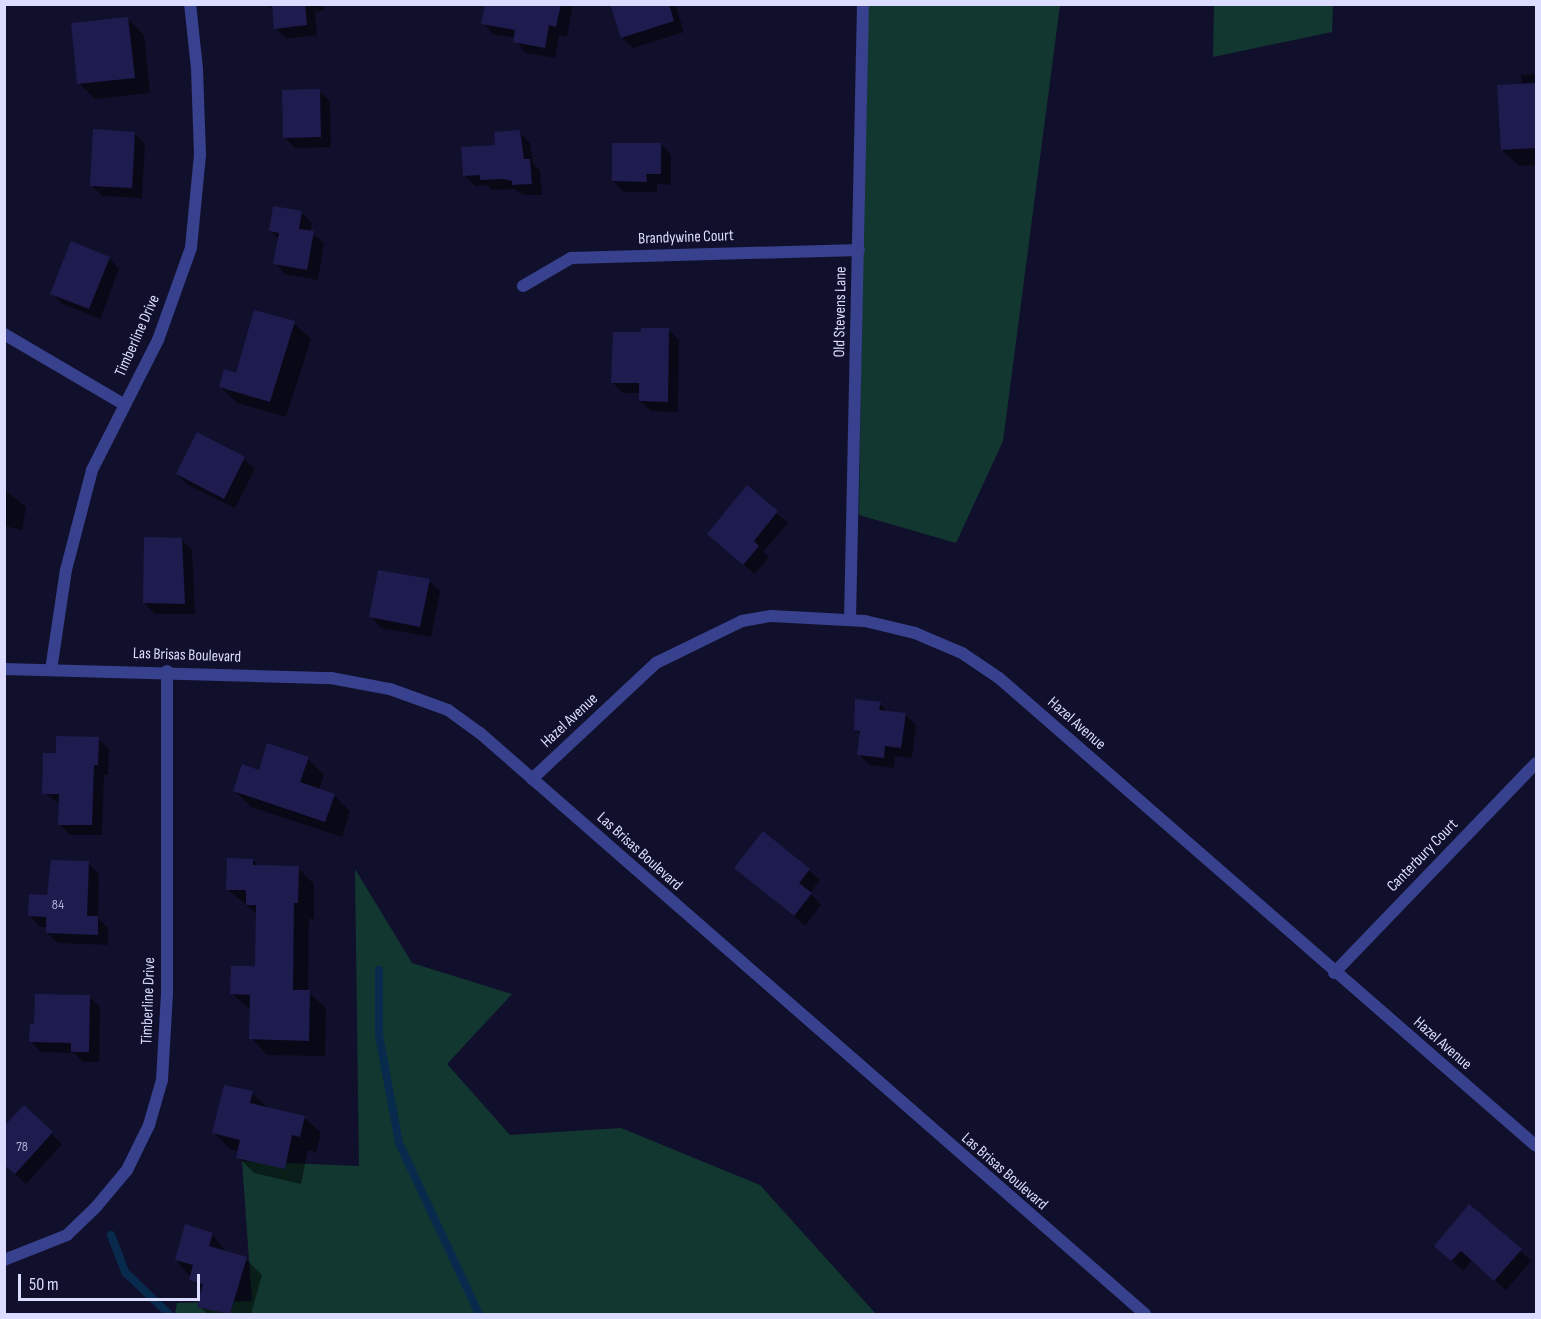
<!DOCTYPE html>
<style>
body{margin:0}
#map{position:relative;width:1541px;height:1319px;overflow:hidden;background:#11102c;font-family:"Sofia Sans Condensed",sans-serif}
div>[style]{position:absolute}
.green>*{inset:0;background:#123730}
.shadow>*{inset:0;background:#0007}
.stream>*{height:8px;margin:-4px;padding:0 4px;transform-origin:4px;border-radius:4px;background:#082b4d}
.building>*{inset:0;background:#1e1b4e}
.street>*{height:12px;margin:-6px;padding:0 6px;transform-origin:6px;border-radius:6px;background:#38418e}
span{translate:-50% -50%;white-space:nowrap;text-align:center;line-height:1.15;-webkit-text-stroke:4.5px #11102c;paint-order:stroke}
.number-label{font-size:14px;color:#acacd3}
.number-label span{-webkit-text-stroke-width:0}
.street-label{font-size:16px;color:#dbdcff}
.frame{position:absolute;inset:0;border:6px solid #dbdcff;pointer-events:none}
.scale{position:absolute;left:18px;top:1274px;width:182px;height:27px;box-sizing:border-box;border:3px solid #dbdcff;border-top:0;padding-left:8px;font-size:18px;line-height:21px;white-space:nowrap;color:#dbdcff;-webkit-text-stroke:4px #11102c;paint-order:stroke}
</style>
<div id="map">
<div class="green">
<div style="clip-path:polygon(866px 5px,1060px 5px,1003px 441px,956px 543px,859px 515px)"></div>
<div style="clip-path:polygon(1214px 5px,1333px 5px,1332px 32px,1213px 57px)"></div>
<div style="clip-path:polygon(355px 869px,412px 963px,512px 994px,447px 1064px,510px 1135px,621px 1128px,760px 1185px,876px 1314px,175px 1314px,177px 1303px,252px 1301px,242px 1161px,359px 1166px)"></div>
</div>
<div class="shadow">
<div style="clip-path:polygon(265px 4px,324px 4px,324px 10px,315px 12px,317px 35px,286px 39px,276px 28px,274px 10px)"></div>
<div style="clip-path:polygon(486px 4px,573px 4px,567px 37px,559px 35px,555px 58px,525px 53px,515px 38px,493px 34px,483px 23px)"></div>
<div style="clip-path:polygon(611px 4px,675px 4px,684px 32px,633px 48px,622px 38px)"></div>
<div style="clip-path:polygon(128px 19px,144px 35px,150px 93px,95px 99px,79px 83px)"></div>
<div style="clip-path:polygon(1536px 74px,1536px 165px,1519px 166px,1502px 150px,1522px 85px,1521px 75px)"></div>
<div style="clip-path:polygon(319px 91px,330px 101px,331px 147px,295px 148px,284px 137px)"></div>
<div style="clip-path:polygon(519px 132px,530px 143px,533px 163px,540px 171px,542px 195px,524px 195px,514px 189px,492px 190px,487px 185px,475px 186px,464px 175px)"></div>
<div style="clip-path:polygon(134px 133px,145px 144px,142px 198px,102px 196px,91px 185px)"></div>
<div style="clip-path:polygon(661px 144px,671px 155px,671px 185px,657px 184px,657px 192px,624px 192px,613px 181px)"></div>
<div style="clip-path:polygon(301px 212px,312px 223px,310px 232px,324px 243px,318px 280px,285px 274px,275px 263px,279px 239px,270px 231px)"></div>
<div style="clip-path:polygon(109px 258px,119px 269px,100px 319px,63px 304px,52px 294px)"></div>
<div style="clip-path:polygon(294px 323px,311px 339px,286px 417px,237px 403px,220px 387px)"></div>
<div style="clip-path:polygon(669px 330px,679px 340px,678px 412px,651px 411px,640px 401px,640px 393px,623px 393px,612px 382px,643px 334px)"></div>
<div style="clip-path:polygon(244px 458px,255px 469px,235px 508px,188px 485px,177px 474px)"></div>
<div style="clip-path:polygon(747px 488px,788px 523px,763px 552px,769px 557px,755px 574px,719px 544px)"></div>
<div style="clip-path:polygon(4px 489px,26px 507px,22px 530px,5px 526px,4px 530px)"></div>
<div style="clip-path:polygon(181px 539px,192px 550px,195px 614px,155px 614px,144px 603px)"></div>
<div style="clip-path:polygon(429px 581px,440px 591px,431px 637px,381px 628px,371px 617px)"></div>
<div style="clip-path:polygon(880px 704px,889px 713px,905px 714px,916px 725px,912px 758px,895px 756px,894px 768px,870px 765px,859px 755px,861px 736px,855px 729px)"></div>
<div style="clip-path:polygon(98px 739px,109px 749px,108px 775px,104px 775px,102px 835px,70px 835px,59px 824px,60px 804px,44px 793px,58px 754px)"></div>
<div style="clip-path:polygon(308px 759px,324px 775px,319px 790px,334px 795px,350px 811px,342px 837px,251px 807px,235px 791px,260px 772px)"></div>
<div style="clip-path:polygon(253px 860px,259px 867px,298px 868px,314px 884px,314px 919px,309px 919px,308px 992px,326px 1008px,325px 1056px,267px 1055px,251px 1038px,251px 1010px,232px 994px,257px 968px,257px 914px,228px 890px)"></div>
<div style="clip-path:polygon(88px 863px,99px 874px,98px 918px,108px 928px,108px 945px,58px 943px,47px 933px,47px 927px,40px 927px,30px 916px)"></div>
<div style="clip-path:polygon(736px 868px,809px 870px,820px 880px,810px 893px,821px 905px,805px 926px)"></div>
<div style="clip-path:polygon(89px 997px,100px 1007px,99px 1062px,83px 1062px,74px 1053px,41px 1052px,31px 1042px,36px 1025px)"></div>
<div style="clip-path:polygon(252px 1093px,268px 1108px,304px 1117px,321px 1133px,316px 1152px,308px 1150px,301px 1184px,254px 1173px,238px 1157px,239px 1151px,230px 1149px,214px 1133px)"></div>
<div style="clip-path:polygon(24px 1107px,62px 1144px,26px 1184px,4px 1164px)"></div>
<div style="clip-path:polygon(212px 1234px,227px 1253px,246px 1259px,262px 1275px,251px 1314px,207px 1314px,199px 1306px,203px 1292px,176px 1260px)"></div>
<div style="clip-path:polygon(1436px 1245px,1521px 1251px,1531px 1261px,1506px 1290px,1472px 1261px,1463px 1271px)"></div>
</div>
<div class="stream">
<div style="left:379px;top:970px;width:65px;rotate:90deg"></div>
<div style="left:379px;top:1035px;width:110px;rotate:79.5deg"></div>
<div style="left:399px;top:1143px;width:189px;rotate:64.9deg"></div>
<div style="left:111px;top:1235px;width:40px;rotate:69deg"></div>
<div style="left:125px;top:1272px;width:61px;rotate:43.7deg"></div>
</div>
<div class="building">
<div style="clip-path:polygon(272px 4px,305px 4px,307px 25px,274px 29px)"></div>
<div style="clip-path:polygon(485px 4px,561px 4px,556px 27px,549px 25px,545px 48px,513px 42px,515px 30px,481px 24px)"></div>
<div style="clip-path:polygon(610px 4px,669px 4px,674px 21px,621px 38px)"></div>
<div style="clip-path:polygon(128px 17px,135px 78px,77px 84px,71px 23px)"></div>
<div style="clip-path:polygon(1536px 83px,1536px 148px,1501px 150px,1497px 85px)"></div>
<div style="clip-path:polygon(320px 89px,321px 137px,283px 138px,282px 90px)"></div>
<div style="clip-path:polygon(93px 129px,135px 132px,132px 188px,90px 186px)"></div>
<div style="clip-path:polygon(520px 130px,524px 159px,530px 159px,532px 184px,512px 185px,512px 181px,503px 179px,480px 180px,480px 175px,463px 176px,461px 147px,495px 145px,494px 132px)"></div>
<div style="clip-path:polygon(612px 143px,661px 143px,661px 174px,646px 174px,647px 182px,612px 181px)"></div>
<div style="clip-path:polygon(273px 206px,302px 211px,299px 229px,314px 231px,307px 270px,273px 264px,279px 233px,269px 231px)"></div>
<div style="clip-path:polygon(71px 241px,110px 257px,89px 309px,50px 294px)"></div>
<div style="clip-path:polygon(254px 310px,295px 321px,270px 402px,219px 387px,224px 369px,236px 373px)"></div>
<div style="clip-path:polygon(641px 328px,669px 328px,668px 402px,639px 401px,639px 383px,611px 383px,613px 332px,641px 332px)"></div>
<div style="clip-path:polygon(197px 432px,245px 457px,224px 499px,176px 474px)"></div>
<div style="clip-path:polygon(747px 485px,778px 511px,754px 541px,759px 546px,743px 565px,707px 534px)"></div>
<div style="clip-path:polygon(144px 537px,182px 538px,185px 604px,143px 603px)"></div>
<div style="clip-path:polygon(378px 570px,430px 579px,420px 627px,369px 617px)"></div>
<div style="clip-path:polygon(855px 699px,881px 702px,879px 710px,906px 713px,901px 748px,885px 746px,884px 758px,857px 755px,860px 731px,854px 730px)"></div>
<div style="clip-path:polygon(56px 736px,99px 737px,98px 765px,94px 765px,92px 825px,58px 825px,59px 794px,42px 794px,43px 753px,56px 753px)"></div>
<div style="clip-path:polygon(267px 743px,309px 757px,300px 782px,335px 794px,325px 822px,233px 791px,242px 764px,259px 770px)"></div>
<div style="clip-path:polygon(763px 831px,810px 869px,799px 883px,812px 893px,794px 916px,734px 868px)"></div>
<div style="clip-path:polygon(227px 858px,253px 859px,253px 865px,299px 866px,298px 903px,294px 903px,293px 990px,310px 990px,309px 1041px,249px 1039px,250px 995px,230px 994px,231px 966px,255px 966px,256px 905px,246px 905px,246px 890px,226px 890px)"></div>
<div style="clip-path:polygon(51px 860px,89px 861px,87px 916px,98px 916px,98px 935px,46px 933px,46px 917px,28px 916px,29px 894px,47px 895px)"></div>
<div style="clip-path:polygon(35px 994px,90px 995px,89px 1052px,71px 1052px,71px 1043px,29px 1042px,30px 1024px,34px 1024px)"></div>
<div style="clip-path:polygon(224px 1085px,253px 1091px,250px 1103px,305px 1116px,300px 1137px,292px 1135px,285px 1169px,236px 1158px,240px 1140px,212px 1133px)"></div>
<div style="clip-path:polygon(24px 1105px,53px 1132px,15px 1174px,4px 1165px,4px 1126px)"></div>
<div style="clip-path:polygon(1469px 1204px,1522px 1249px,1494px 1281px,1461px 1251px,1451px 1261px,1434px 1246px)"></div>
<div style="clip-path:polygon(185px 1224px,213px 1233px,209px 1246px,247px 1257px,230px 1314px,197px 1307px,203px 1284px,189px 1280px,193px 1265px,175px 1260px)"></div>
</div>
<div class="street">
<div style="left:523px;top:286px;width:56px;rotate:-30.3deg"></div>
<div style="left:571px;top:258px;width:288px;rotate:-1.6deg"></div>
<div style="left:4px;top:334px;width:140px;rotate:30.4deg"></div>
<div style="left:850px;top:620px;width:616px;rotate:-88.79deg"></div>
<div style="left:4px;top:669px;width:327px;rotate:1.6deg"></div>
<div style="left:331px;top:678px;width:60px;rotate:10.6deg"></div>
<div style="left:390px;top:689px;width:62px;rotate:19.9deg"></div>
<div style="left:448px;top:710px;width:39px;rotate:36deg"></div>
<div style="left:480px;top:733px;width:883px;rotate:41.14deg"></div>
<div style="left:51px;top:670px;width:101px;rotate:-81.5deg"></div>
<div style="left:66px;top:570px;width:103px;rotate:-75.4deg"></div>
<div style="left:92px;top:470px;width:146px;rotate:-63.1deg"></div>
<div style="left:158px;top:340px;width:98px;rotate:-70.3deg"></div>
<div style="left:191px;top:248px;width:93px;rotate:-84.5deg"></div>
<div style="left:200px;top:155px;width:86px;rotate:-92deg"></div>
<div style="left:197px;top:69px;width:65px;rotate:-96.1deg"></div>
<div style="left:532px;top:779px;width:170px;rotate:-43.1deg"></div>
<div style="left:656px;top:663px;width:96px;rotate:-26deg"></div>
<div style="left:742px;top:621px;width:29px;rotate:-10deg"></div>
<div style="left:771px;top:616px;width:94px;rotate:3deg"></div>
<div style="left:865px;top:621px;width:51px;rotate:13.5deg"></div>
<div style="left:915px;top:633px;width:51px;rotate:23.1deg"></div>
<div style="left:962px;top:653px;width:45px;rotate:34deg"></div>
<div style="left:999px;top:678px;width:712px;rotate:41.07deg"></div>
<div style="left:1334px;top:973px;width:291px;rotate:-46.1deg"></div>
<div style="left:4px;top:1260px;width:68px;rotate:-21.6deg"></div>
<div style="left:67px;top:1235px;width:40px;rotate:-44deg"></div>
<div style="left:96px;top:1207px;width:48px;rotate:-50deg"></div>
<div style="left:127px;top:1170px;width:50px;rotate:-63.9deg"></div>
<div style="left:149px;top:1125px;width:47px;rotate:-73.9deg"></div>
<div style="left:162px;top:1080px;width:86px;rotate:-86.7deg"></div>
<div style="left:167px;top:994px;width:323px;rotate:-90deg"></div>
</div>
<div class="number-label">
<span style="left:58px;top:905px">84</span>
<span style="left:22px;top:1147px">78</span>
</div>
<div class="street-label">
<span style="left:686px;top:238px;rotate:-2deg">Brandywine Court</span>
<span style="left:841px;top:312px;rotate:-89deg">Old Stevens Lane</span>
<span style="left:138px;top:336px;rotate:-66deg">Timberline Drive</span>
<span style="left:187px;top:656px;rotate:2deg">Las Brisas Boulevard</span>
<span style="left:570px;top:721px;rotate:-43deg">Hazel Avenue</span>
<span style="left:1076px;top:724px;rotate:41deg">Hazel Avenue</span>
<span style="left:639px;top:852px;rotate:42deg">Las Brisas Boulevard</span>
<span style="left:1423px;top:856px;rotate:-46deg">Canterbury Court</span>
<span style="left:149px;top:1001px;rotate:-88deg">Timberline Drive</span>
<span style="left:1442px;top:1044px;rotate:41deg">Hazel Avenue</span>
<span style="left:1004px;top:1172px;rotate:41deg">Las Brisas Boulevard</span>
</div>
<div class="frame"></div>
<div class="scale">50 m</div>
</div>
